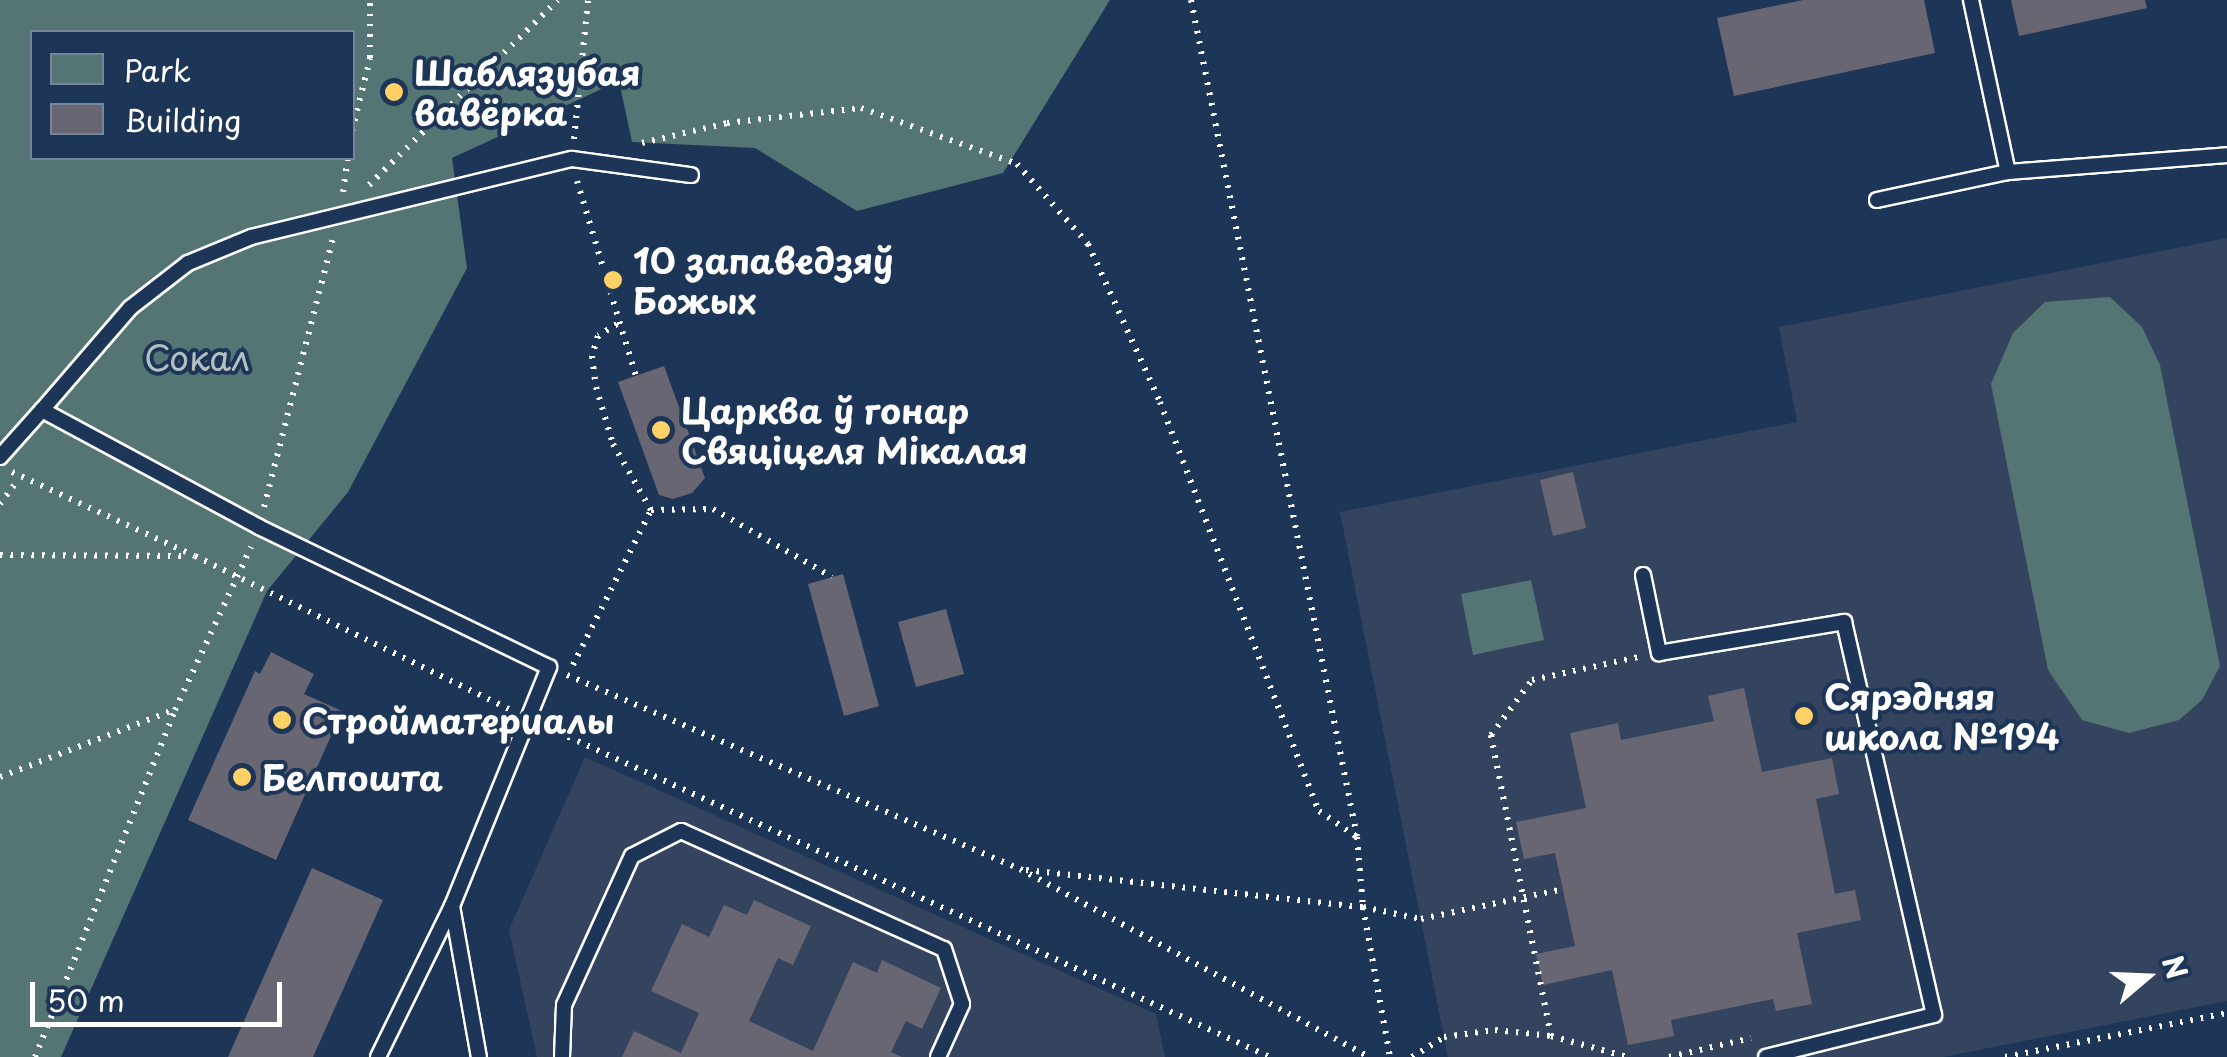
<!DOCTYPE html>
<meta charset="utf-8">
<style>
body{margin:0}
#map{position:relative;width:2227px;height:1057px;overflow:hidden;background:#1d3557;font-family:"Playpen Sans",sans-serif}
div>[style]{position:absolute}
.built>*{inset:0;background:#34445f}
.green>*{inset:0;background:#557574}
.building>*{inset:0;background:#696673}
.path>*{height:6px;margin-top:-3px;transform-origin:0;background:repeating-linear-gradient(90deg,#fff 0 2.5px,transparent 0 10.5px)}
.roads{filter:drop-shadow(2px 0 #fff) drop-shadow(-2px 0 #fff) drop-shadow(0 2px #fff) drop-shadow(0 -2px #fff)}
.lane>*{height:14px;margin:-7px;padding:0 7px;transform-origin:7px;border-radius:7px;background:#1d3557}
.dots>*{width:28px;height:28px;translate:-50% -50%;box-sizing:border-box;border:5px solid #1d3557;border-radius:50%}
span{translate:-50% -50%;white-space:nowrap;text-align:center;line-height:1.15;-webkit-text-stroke:8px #1d3557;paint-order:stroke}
.poi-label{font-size:35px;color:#fff;font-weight:700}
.left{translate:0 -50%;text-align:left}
.park-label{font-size:35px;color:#b2c1c0}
.legend{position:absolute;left:30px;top:30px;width:325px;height:130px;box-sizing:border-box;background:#1d3557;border:2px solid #77869a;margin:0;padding:12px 18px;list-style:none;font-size:30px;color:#fff}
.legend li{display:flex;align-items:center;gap:20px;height:50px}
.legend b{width:50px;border:2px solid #77869a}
.north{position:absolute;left:2097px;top:927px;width:100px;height:100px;-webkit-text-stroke:8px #1d3557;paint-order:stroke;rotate:71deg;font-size:28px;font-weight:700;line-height:40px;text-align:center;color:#fff}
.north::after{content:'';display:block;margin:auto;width:35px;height:45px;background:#fff;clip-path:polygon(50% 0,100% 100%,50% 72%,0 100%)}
.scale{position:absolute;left:30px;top:982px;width:252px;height:45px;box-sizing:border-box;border:5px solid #fff;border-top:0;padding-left:12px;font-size:30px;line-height:35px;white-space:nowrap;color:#fff;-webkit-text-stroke:8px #1d3557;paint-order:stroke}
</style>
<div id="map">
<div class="built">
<div style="clip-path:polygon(2227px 238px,2227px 1001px,1943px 1057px,1448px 1057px,1340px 512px,1797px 422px,1779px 327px)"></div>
<div style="clip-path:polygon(585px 757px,1156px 1014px,1165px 1057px,537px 1057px,509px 930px)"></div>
</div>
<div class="green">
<div style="clip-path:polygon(evenodd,0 0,1110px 0,1003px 173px,857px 211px,755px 148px,632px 142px,619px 81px,452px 158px,467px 268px,348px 492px,267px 591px,61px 1057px,0 1057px,0 0,32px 32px,352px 32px,352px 158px,32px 158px,32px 32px)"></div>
<div style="clip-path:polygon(2110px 297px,2142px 327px,2160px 365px,2220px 666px,2202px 700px,2179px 720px,2129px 733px,2082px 720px,2048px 670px,1991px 384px,2013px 333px,2045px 302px)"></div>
<div style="clip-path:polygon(1531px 580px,1544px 640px,1473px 655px,1461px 594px)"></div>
</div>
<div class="building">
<div style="clip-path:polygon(1803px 0,1924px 0,1935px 53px,1734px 96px,1717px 18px)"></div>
<div style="clip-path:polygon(2011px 0,2145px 0,2147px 8px,2019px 36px)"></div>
<div style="clip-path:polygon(664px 366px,705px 478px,692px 493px,673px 499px,659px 495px,618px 382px)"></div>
<div style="clip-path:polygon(1573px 472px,1586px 528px,1553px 536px,1540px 480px)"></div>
<div style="clip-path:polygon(843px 574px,879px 706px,844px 716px,808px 584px)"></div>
<div style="clip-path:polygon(946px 609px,964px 674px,916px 687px,898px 622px)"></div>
<div style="clip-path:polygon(271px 652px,314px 674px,304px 694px,342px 711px,276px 860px,188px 820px,255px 671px,260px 674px)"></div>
<div style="clip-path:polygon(1744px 688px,1762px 772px,1832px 758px,1839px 794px,1816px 799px,1835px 894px,1855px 890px,1861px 920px,1797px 933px,1812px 1004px,1776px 1011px,1773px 999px,1671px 1020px,1674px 1036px,1628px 1045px,1612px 970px,1543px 985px,1536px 954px,1575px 946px,1555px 853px,1524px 859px,1516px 822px,1586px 808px,1570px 733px,1618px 723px,1621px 740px,1714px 721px,1708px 696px)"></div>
<div style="clip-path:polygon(312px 868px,383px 900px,313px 1057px,228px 1057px)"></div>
<div style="clip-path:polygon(754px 900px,811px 926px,793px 965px,778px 958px,749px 1021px,813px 1051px,853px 962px,877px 973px,882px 960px,941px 988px,922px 1029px,906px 1021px,891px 1052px,902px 1057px,622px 1057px,634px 1031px,681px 1053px,699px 1013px,651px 991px,682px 924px,709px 937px,724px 905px,747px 915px)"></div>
</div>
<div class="path">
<div style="left:1191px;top:0;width:853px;rotate:78.78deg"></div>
<div style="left:1357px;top:837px;width:70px;rotate:85.1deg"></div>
<div style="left:1363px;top:907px;width:59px;rotate:11.7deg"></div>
<div style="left:1421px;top:919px;width:145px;rotate:-11.9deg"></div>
<div style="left:352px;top:131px;width:75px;rotate:-76.1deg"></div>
<div style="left:370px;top:58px;width:58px;rotate:-90deg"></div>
<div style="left:574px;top:139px;width:140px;rotate:-84.2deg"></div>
<div style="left:642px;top:143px;width:87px;rotate:-13.2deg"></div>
<div style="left:727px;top:123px;width:135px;rotate:-6.4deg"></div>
<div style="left:861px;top:108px;width:166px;rotate:19.7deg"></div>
<div style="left:1017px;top:164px;width:107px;rotate:48.4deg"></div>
<div style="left:1088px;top:244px;width:174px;rotate:65.5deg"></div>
<div style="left:1160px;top:402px;width:439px;rotate:68.8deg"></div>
<div style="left:1319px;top:811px;width:46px;rotate:34.4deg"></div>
<div style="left:577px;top:181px;width:204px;rotate:73.2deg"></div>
<div style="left:369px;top:185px;width:264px;rotate:-44.4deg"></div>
<div style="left:343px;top:192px;width:34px;rotate:-82deg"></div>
<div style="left:617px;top:324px;width:22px;rotate:148deg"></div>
<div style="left:598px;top:336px;width:21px;rotate:107deg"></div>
<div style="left:592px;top:356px;width:31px;rotate:83deg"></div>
<div style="left:596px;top:387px;width:59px;rotate:73.4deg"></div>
<div style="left:613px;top:444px;width:76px;rotate:60.1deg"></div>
<div style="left:12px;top:472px;width:201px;rotate:24.7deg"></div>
<div style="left:195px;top:556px;width:352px;rotate:26deg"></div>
<div style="left:0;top:504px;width:31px;rotate:-53deg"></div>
<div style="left:264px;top:507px;width:278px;rotate:-75.6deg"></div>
<div style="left:651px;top:510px;width:62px;rotate:-0.9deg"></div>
<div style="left:713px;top:509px;width:137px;rotate:29.7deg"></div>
<div style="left:0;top:555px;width:189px;rotate:0.3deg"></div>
<div style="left:573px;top:665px;width:174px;rotate:-63.3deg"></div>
<div style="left:567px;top:675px;width:493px;rotate:23.2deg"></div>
<div style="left:1020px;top:869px;width:396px;rotate:28.3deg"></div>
<div style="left:549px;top:728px;width:793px;rotate:24.53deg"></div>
<div style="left:0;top:777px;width:186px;rotate:-21.1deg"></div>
<div style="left:1026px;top:870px;width:339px;rotate:6.3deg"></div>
<div style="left:1363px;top:907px;width:152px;rotate:79.8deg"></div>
<div style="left:1551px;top:1036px;width:307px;rotate:-101.3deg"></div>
<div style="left:1491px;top:735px;width:69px;rotate:-53.3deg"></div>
<div style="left:1532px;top:680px;width:108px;rotate:-12.2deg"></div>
<div style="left:35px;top:1057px;width:374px;rotate:-68deg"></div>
<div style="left:175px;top:710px;width:180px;rotate:-65deg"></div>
<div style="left:1412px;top:1057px;width:38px;rotate:-32deg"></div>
<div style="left:1444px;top:1037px;width:51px;rotate:-7.8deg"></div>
<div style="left:1495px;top:1030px;width:56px;rotate:6.1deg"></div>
<div style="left:1551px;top:1036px;width:79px;rotate:15.4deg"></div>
<div style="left:1669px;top:1057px;width:84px;rotate:-13deg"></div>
<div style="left:2005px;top:1057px;width:226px;rotate:-11.2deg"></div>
</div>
<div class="roads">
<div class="lane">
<div style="left:1971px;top:0;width:176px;rotate:77.9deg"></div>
<div style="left:1877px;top:200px;width:134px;rotate:-12.1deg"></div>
<div style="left:2008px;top:172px;width:220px;rotate:-4.4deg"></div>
<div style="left:42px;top:410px;width:135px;rotate:-49.2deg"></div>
<div style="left:130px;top:308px;width:73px;rotate:-37.8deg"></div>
<div style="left:188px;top:263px;width:68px;rotate:-22.4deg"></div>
<div style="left:251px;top:237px;width:330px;rotate:-13.7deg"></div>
<div style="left:572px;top:159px;width:120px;rotate:7.7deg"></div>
<div style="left:0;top:457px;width:63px;rotate:-48.2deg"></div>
<div style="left:42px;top:410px;width:247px;rotate:28.3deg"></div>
<div style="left:259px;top:527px;width:322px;rotate:25.8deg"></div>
<div style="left:549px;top:667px;width:258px;rotate:112.1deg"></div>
<div style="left:452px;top:906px;width:153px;rotate:79.9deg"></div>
<div style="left:1643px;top:575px;width:80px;rotate:78.4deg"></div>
<div style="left:1659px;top:653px;width:188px;rotate:-9.5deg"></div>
<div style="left:1844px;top:622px;width:403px;rotate:77.1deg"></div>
<div style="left:1934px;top:1015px;width:173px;rotate:166deg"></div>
<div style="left:378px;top:1057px;width:168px;rotate:-63.9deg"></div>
<div style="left:562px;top:1057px;width:52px;rotate:-87.8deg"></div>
<div style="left:564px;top:1005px;width:164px;rotate:-65.5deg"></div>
<div style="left:632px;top:856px;width:55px;rotate:-27deg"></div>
<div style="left:681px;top:831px;width:288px;rotate:24.2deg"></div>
<div style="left:944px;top:949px;width:58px;rotate:71.9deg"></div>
<div style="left:962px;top:1004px;width:58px;rotate:114.4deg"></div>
</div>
</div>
<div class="dots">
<div style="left:394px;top:92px;background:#ffd166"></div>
<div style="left:613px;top:280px;background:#ffd166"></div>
<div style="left:661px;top:430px;background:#ffd166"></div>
<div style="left:1804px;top:716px;background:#ffd166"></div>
<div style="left:282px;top:720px;background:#ffd166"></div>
<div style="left:242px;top:777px;background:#ffd166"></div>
</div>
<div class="poi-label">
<span class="left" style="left:414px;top:92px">Шаблязубая<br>вавёрка</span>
<span class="left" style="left:633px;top:280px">10 запаведзяў<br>Божых</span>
<span class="left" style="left:681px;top:430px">Царква ў гонар<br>Свяціцеля Мікалая</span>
<span class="left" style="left:1824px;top:716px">Сярэдняя<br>школа №194</span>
<span class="left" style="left:302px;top:720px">Стройматериалы</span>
<span class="left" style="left:262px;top:777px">Белпошта</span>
</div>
<div class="park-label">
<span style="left:197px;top:357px">Сокал</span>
</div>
<ul class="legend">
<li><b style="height:28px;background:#557574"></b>Park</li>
<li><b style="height:28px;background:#696673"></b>Building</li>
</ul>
<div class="north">N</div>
<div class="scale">50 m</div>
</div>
